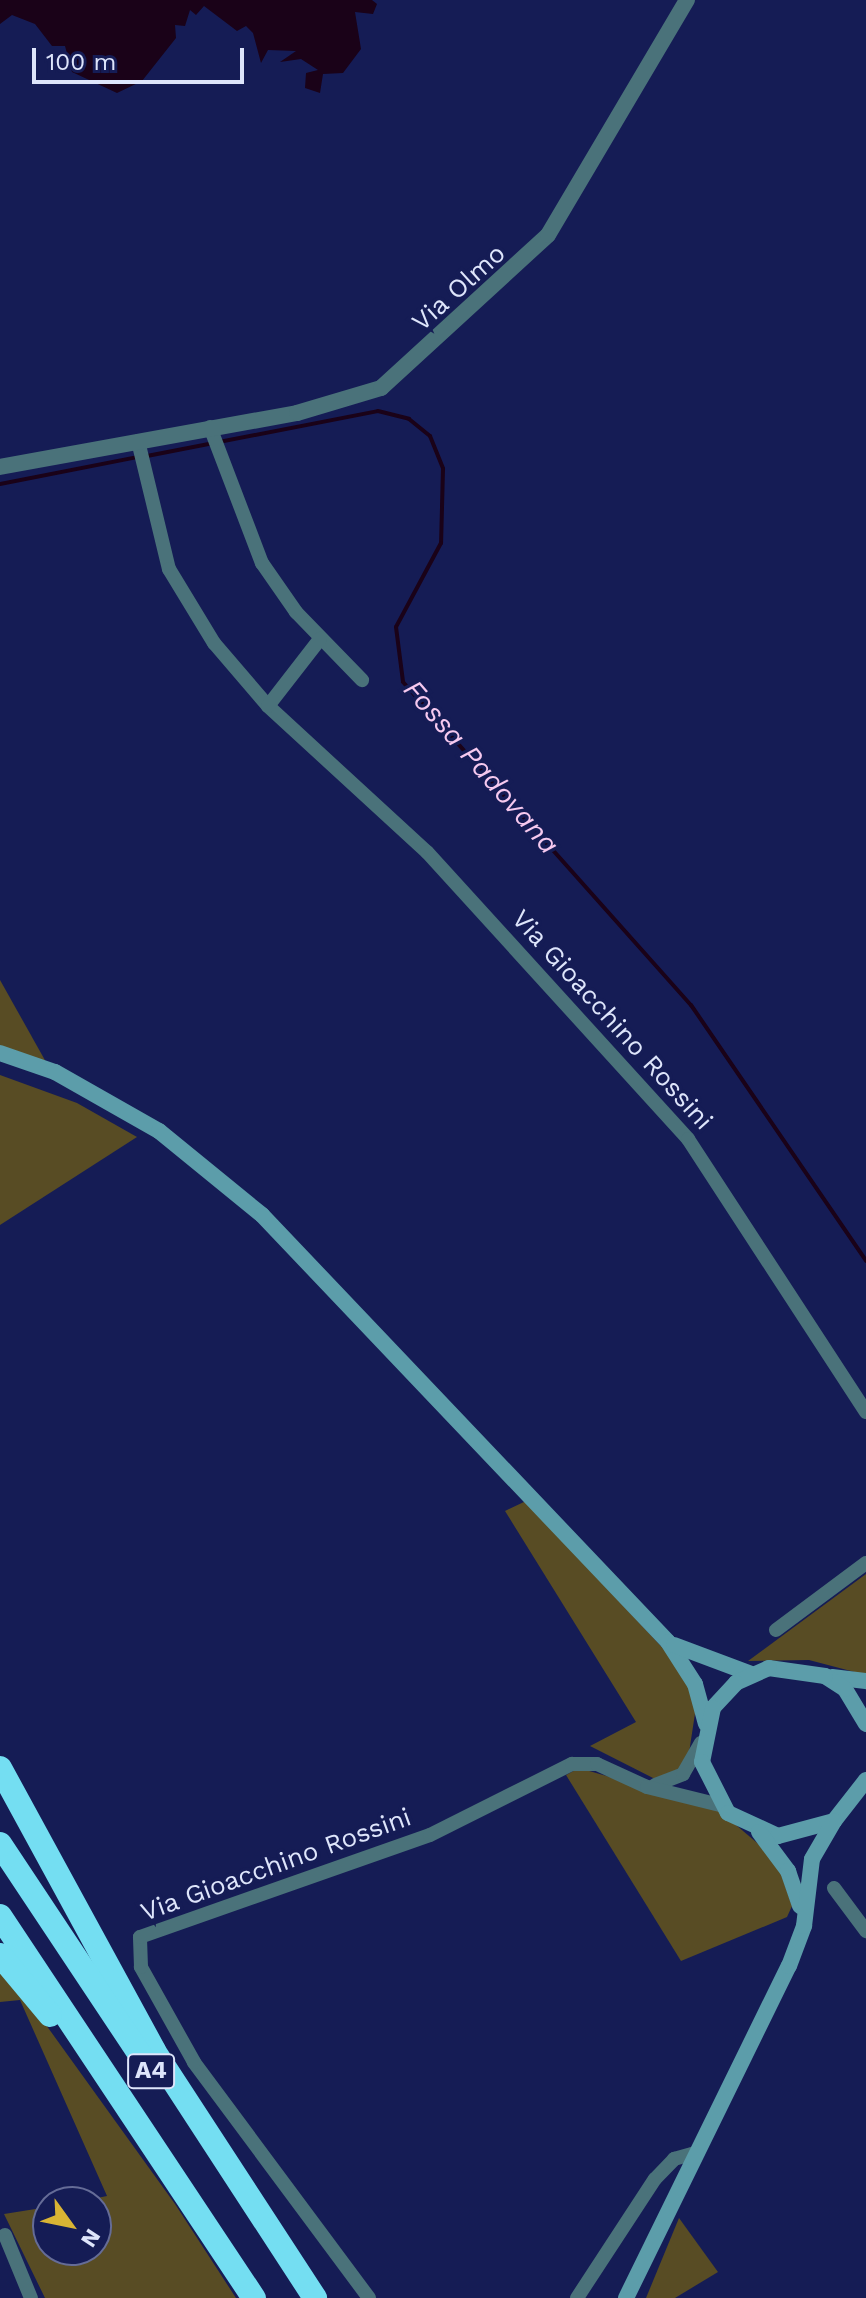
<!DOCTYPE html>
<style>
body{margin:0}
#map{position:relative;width:866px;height:2298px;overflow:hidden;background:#151c55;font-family:"Work Sans",sans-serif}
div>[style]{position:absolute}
.green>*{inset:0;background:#584c24}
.water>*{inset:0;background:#1a0218}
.stream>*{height:4px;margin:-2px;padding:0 2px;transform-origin:2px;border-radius:2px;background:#1a0218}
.minor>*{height:14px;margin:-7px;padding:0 7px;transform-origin:7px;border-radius:7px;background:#4a727a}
.tertiary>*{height:16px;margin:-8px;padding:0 8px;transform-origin:8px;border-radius:8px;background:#4a727a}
.secondary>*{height:16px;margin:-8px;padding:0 8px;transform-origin:8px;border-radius:8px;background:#5c9daa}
.motorway>*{height:24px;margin:-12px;padding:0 12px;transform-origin:12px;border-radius:12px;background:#74def2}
span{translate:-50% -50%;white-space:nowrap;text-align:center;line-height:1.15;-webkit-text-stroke:7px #151c55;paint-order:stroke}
.shield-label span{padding:2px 6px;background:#151c55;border:2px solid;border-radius:6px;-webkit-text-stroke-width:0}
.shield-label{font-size:24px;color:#dee5fb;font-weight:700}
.street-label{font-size:26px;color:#dee5fb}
.water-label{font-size:28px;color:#f6c9ef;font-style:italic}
.north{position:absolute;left:32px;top:2186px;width:80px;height:80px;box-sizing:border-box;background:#151c55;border:2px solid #656c97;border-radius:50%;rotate:123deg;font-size:22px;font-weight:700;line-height:32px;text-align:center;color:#dee5fb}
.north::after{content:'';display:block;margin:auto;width:28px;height:36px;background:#d9b434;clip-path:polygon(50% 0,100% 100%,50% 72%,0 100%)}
.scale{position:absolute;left:32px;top:48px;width:212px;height:36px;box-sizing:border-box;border:4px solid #dee5fb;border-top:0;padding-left:10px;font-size:24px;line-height:28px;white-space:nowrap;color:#dee5fb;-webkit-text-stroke:6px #151c55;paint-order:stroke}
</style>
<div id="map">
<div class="green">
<div style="clip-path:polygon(0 980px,46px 1062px,0 1049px)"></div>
<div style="clip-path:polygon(0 1075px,77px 1103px,137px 1137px,0 1225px)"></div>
<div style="clip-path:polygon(526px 1501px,685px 1672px,696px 1707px,687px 1766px,657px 1780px,590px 1746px,636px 1722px,505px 1511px)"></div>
<div style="clip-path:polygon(866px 1574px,866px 1675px,809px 1660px,748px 1661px)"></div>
<div style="clip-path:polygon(579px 1768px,716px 1808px,776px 1859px,792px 1906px,787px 1917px,681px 1961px,566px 1775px)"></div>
<div style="clip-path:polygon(0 1961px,175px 2204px,236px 2298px,45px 2298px,4px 2214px,48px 2207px,48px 2250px,96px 2250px,96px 2202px,77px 2202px,107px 2196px,20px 2000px,0 2002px)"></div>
<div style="clip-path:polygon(679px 2218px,718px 2272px,675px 2298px,646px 2298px)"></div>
</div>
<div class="water">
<div style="clip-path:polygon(0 0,372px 0,377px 4px,373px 14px,355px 12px,361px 49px,343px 73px,323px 74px,320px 93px,305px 88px,306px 73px,318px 70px,301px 59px,280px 62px,296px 51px,268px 50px,261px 63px,253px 33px,246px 26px,237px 31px,204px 6px,196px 15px,190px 10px,185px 26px,175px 25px,176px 38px,142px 81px,117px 93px,72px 72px,65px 46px,52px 46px,35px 24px,12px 15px,0 24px)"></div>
</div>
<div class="stream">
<div style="left:147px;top:456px;width:235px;rotate:-11deg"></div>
<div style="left:378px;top:411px;width:32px;rotate:14deg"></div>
<div style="left:409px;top:419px;width:27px;rotate:39deg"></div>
<div style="left:430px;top:436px;width:35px;rotate:68deg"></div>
<div style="left:443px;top:469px;width:74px;rotate:91.5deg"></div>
<div style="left:441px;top:543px;width:95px;rotate:118.2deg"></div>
<div style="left:396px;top:627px;width:55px;rotate:82.7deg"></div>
<div style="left:403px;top:682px;width:433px;rotate:48.3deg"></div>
<div style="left:691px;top:1005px;width:310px;rotate:55.6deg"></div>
<div style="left:0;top:484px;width:141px;rotate:-11.1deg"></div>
</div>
<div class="minor">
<div style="left:210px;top:427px;width:146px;rotate:69.1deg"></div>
<div style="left:262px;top:563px;width:60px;rotate:55.2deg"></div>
<div style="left:296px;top:612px;width:95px;rotate:45.9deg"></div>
<div style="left:138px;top:441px;width:132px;rotate:76.4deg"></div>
<div style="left:169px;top:569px;width:87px;rotate:58.7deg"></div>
<div style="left:214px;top:643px;width:83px;rotate:49.4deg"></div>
<div style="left:268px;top:706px;width:216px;rotate:42.6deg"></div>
<div style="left:427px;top:852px;width:388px;rotate:47.7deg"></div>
<div style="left:688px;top:1139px;width:326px;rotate:56.9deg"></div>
<div style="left:268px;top:706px;width:85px;rotate:-52.2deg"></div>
<div style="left:776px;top:1630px;width:112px;rotate:-36.7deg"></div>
<div style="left:655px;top:1785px;width:30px;rotate:-21deg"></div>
<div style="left:683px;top:1774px;width:36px;rotate:-60deg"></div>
<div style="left:834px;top:1888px;width:54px;rotate:53.3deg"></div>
<div style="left:5px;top:2235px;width:68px;rotate:67.6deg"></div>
<div style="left:369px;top:2298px;width:294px;rotate:-126.6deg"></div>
<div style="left:194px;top:2062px;width:109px;rotate:-119.2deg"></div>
<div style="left:141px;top:1967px;width:30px;rotate:-92deg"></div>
<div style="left:140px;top:1937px;width:307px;rotate:-19.4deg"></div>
<div style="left:430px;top:1835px;width:159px;rotate:-26.6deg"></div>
<div style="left:572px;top:1764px;width:25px"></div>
<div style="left:597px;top:1764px;width:55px;rotate:24.7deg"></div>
<div style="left:647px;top:1787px;width:75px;rotate:13.9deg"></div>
<div style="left:577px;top:2298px;width:142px;rotate:-56.8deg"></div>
<div style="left:655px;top:2179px;width:28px;rotate:-46deg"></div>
<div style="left:674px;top:2159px;width:25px;rotate:-16deg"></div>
</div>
<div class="tertiary">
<div style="left:0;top:467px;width:302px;rotate:-10.3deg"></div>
<div style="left:297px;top:413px;width:88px;rotate:-16.6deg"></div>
<div style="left:381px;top:388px;width:226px;rotate:-42.5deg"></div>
<div style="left:548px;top:235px;width:273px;rotate:-59.4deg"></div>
</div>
<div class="secondary">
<div style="left:0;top:1053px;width:58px;rotate:19.1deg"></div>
<div style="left:55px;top:1072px;width:120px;rotate:29.6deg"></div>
<div style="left:159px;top:1131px;width:133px;rotate:39.2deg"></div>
<div style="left:262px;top:1215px;width:589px;rotate:46.44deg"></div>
<div style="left:668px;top:1642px;width:50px;rotate:57.3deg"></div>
<div style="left:695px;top:1684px;width:41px;rotate:74.6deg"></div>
<div style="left:674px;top:1645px;width:82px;rotate:20.6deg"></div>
<div style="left:832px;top:1677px;width:34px;rotate:7deg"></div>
<div style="left:866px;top:1724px;width:41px;rotate:-121deg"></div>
<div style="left:845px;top:1689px;width:24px;rotate:-147deg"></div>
<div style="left:825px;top:1676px;width:57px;rotate:-171.9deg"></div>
<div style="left:769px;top:1668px;width:36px;rotate:156deg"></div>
<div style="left:736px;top:1683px;width:34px;rotate:133deg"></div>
<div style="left:713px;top:1708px;width:55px;rotate:101.5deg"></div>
<div style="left:702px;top:1762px;width:57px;rotate:63deg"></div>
<div style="left:728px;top:1813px;width:55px;rotate:24.7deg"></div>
<div style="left:778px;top:1836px;width:58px;rotate:-15deg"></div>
<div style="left:834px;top:1821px;width:52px;rotate:-52deg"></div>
<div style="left:759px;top:1832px;width:49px;rotate:53.4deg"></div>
<div style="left:788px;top:1871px;width:37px;rotate:71deg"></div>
<div style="left:626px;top:2298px;width:370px;rotate:-63.9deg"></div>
<div style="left:789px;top:1966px;width:43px;rotate:-69.4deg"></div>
<div style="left:804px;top:1926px;width:67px;rotate:-83.2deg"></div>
<div style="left:812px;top:1859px;width:44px;rotate:-59.9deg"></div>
</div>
<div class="motorway">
<div style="left:0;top:1768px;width:322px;rotate:61.4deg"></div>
<div style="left:154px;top:2051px;width:295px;rotate:56.9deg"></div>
<div style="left:0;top:1844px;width:258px;rotate:56.4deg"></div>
<div style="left:0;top:1916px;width:459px;rotate:56.4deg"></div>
<div style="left:0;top:1955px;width:78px;rotate:50.2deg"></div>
</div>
<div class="shield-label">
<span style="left:151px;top:2071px">A4</span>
</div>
<div class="street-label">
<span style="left:459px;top:288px;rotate:-42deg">Via Olmo</span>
<span style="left:612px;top:1020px;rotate:48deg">Via Gioacchino Rossini</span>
<span style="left:276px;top:1865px;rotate:-20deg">Via Gioacchino Rossini</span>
</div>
<div class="water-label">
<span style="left:481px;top:767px;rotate:49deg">Fossa Padovana</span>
</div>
<div class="north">N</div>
<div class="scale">100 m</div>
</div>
